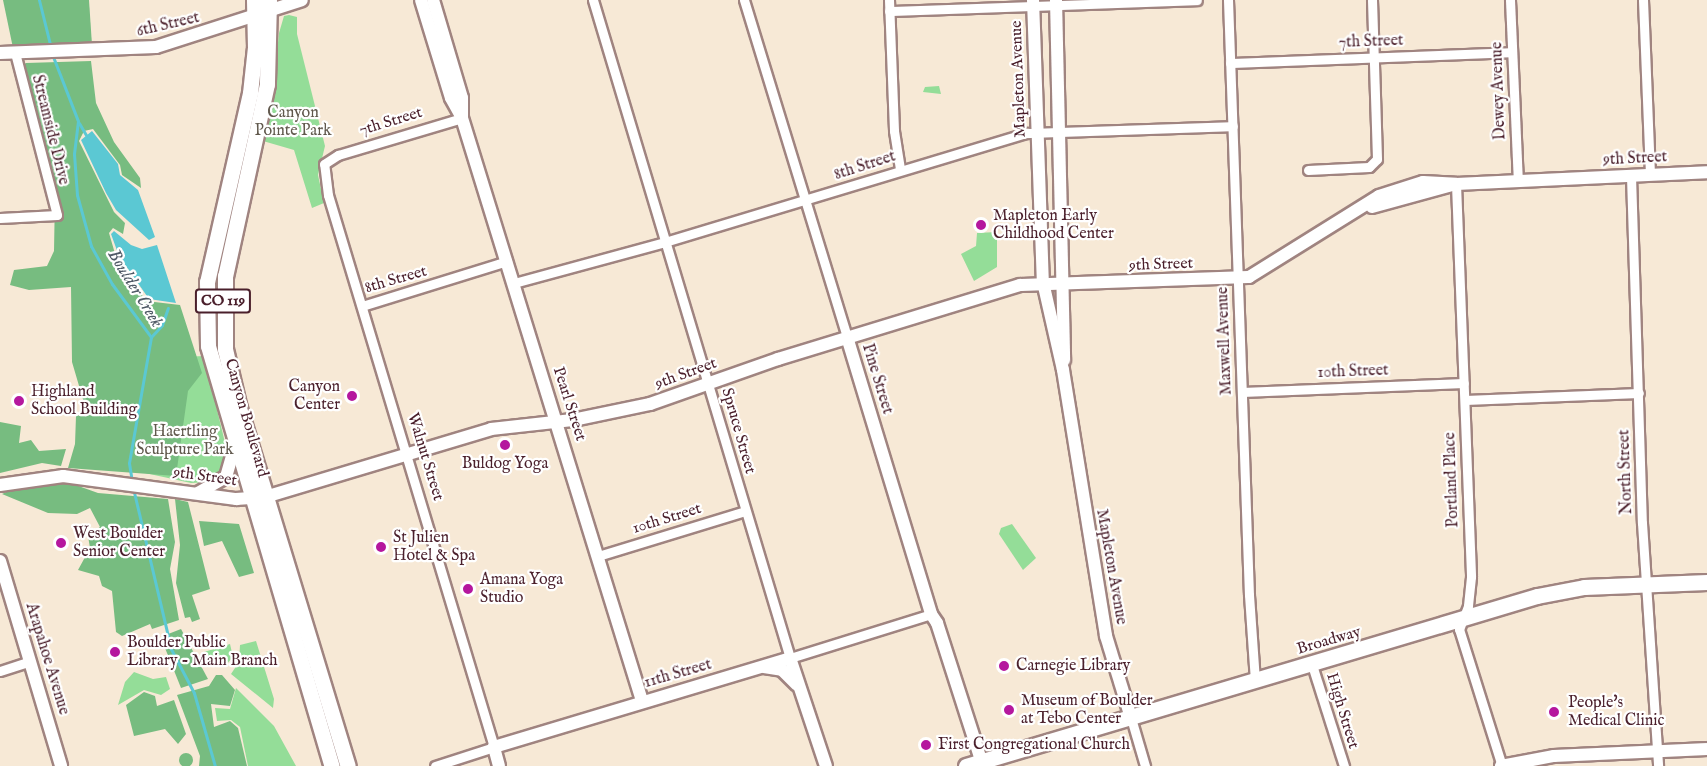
<!DOCTYPE html>
<style>
body{margin:0}
#map{position:relative;width:1707px;height:766px;overflow:hidden;background:#f7e9d6;font-family:"IM FELL English",serif}
div>[style]{position:absolute}
.green>*{inset:0;background:#94dd98}
.forest>*{inset:0;background:#77bc80}
.round{border-radius:50%}
.water>*{inset:0;background:#5bc8d3}
.stream>*{height:3px;margin:-1.5px;padding:0 1.5px;transform-origin:1.5px;border-radius:1.5px;background:#5bc8d3}
.roads{filter:drop-shadow(2px 0 #a08480) drop-shadow(-2px 0 #a08480) drop-shadow(0 2px #a08480) drop-shadow(0 -2px #a08480)}
.minor>*{height:9px;margin:-4.5px;padding:0 4.5px;transform-origin:4.5px;border-radius:4.5px;background:#fff}
.tertiary>*{height:12px;margin:-6px;padding:0 6px;transform-origin:6px;border-radius:6px;background:#fff}
.primary>*{height:15px;margin:-7.5px;padding:0 7.5px;transform-origin:7.5px;border-radius:7.5px;background:#fff}
.dots>*{width:16px;height:16px;translate:-50% -50%;box-sizing:border-box;border:3px solid #fff;border-radius:50%}
span{translate:-50% -50%;white-space:nowrap;text-align:center;line-height:1.15;-webkit-text-stroke:4.5px #fff;paint-order:stroke}
.shield-label span{padding:2px 4px;background:#fff;border:2px solid;border-radius:4px;-webkit-text-stroke-width:0}
.shield-label{font-size:15px;color:#4a1f2b;font-weight:700}
.street-label{font-size:16px;color:#4a1f2b}
.park-label{font-size:16px;color:#60584c}
.poi-label{font-size:16px;color:#4a1f2b}
.left{translate:0 -50%;text-align:left}
.right{translate:-100% -50%;text-align:right}
.water-label{font-size:18px;color:#505a66;font-style:italic}
</style>
<div id="map">
<div class="green">
<div style="clip-path:polygon(289px 15px,297px 17px,297px 34px,325px 146px,318px 175px,324px 203px,312px 208px,294px 150px,263px 141px,271px 108px,279px 33px,284px 16px)"></div>
<div style="clip-path:polygon(939px 86px,941px 94px,923px 92px,925px 87px)"></div>
<div style="clip-path:polygon(997px 232px,997px 267px,974px 281px,961px 254px,976px 246px,977px 233px)"></div>
<div style="clip-path:polygon(204px 356px,228px 455px,227px 469px,209px 482px,191px 483px,145px 473px,182px 357px)"></div>
<div style="clip-path:polygon(1012px 524px,1036px 558px,1023px 570px,999px 534px,1001px 528px)"></div>
<div style="clip-path:polygon(256px 641px,274px 699px,273px 708px,231px 674px,239px 662px,240px 645px)"></div>
<div style="clip-path:polygon(230px 644px,233px 657px,225px 666px,214px 663px,204px 652px)"></div>
<div style="clip-path:polygon(134px 672px,153px 679px,166px 677px,170px 689px,161px 695px,144px 690px,118px 705px,125px 682px)"></div>
<div style="clip-path:polygon(236px 688px,274px 726px,296px 766px,248px 766px,240px 727px,231px 720px,217px 721px,215px 708px,230px 709px)"></div>
</div>
<div class="forest">
<div style="clip-path:polygon(3px 0,89px 0,92px 45px,13px 48px)"></div>
<div style="clip-path:polygon(91px 61px,96px 103px,114px 142px,140px 178px,141px 188px,122px 175px,120px 165px,93px 129px,84px 131px,79px 141px,114px 212px,125px 223px,123px 234px,113px 228px,109px 233px,116px 257px,146px 301px,180px 305px,202px 373px,188px 391px,176px 476px,68px 468px,75px 444px,76px 416px,87px 413px,72px 362px,71px 287px,29px 290px,10px 285px,14px 270px,47px 266px,54px 251px,55px 194px,21px 66px,26px 63px)"></div>
<div style="clip-path:polygon(0 422px,21px 426px,19px 443px,31px 440px,39px 451px,66px 449px,61px 466px,42px 463px,0 473px)"></div>
<div style="clip-path:polygon(70px 483px,98px 493px,168px 499px,175px 542px,170px 569px,179px 620px,152px 629px,150px 624px,122px 636px,116px 632px,112px 591px,102px 586px,99px 576px,78px 570px,90px 548px,88px 536px,100px 527px,90px 508px,77px 514px,48px 513px,2px 494px,19px 486px)"></div>
<div style="clip-path:polygon(175px 499px,188px 502px,210px 589px,192px 595px,200px 619px,192px 622px,190px 617px,185px 618px,176px 583px,180px 545px)"></div>
<div style="clip-path:polygon(199px 521px,239px 524px,254px 573px,239px 577px,222px 541px,204px 546px)"></div>
<div style="clip-path:polygon(181px 629px,208px 679px,181px 688px,163px 643px,163px 636px)"></div>
<div style="clip-path:polygon(216px 675px,222px 675px,235px 690px,230px 706px,211px 704px,214px 727px,230px 721px,238px 728px,247px 766px,199px 766px,200px 756px,177px 695px,209px 686px)"></div>
<div style="clip-path:polygon(144px 692px,155px 696px,157px 706px,174px 700px,186px 734px,178px 744px,165px 729px,134px 736px,126px 705px)"></div>
<div class="round" style="left:179px;top:753px;width:14px;height:14px"></div>
</div>
<div class="water">
<div style="clip-path:polygon(92px 131px,118px 164px,120px 175px,138px 190px,155px 237px,149px 240px,116px 210px,106px 193px,81px 140px)"></div>
<div style="clip-path:polygon(114px 231px,131px 245px,142px 249px,157px 245px,176px 303px,149px 299px,119px 256px,111px 234px)"></div>
</div>
<div class="stream">
<div style="left:39px;top:0;width:49px;rotate:76deg"></div>
<div style="left:52px;top:54px;width:72px;rotate:68.8deg"></div>
<div style="left:78px;top:121px;width:33px;rotate:97deg"></div>
<div style="left:74px;top:154px;width:41px;rotate:85.8deg"></div>
<div style="left:77px;top:195px;width:53px;rotate:74.6deg"></div>
<div style="left:91px;top:246px;width:43px;rotate:61.1deg"></div>
<div style="left:112px;top:284px;width:66px;rotate:53.7deg"></div>
<div style="left:151px;top:337px;width:128px;rotate:99.9deg"></div>
<div style="left:129px;top:463px;width:19px;rotate:81deg"></div>
<div style="left:79px;top:123px;width:14px;rotate:60deg"></div>
<div style="left:151px;top:337px;width:16px;rotate:-47deg"></div>
<div style="left:162px;top:325px;width:18px;rotate:-71deg"></div>
<div style="left:133px;top:488px;width:165px;rotate:76.7deg"></div>
<div style="left:171px;top:649px;width:50px;rotate:62.4deg"></div>
<div style="left:194px;top:693px;width:76px;rotate:74deg"></div>
</div>
<div class="roads">
<div class="minor">
<div style="left:593px;top:0;width:687px;rotate:73.33deg"></div>
<div style="left:790px;top:658px;width:148px;rotate:-17.3deg"></div>
<div style="left:744px;top:0;width:352px;rotate:73deg"></div>
<div style="left:889px;top:0;width:131px;rotate:87.8deg"></div>
<div style="left:894px;top:131px;width:39px;rotate:81deg"></div>
<div style="left:1228px;top:0;width:595px;rotate:87.98deg"></div>
<div style="left:1249px;top:595px;width:86px;rotate:86deg"></div>
<div style="left:1510px;top:0;width:181px;rotate:87.5deg"></div>
<div style="left:1643px;top:0;width:175px;rotate:87.7deg"></div>
<div style="left:889px;top:11px;width:308px;rotate:-2deg"></div>
<div style="left:1230px;top:63px;width:282px;rotate:-2.2deg"></div>
<div style="left:1308px;top:170px;width:61px;rotate:-2.8deg"></div>
<div style="left:1369px;top:167px;width:11px;rotate:-45deg"></div>
<div style="left:1377px;top:159px;width:159px;rotate:-91.8deg"></div>
<div style="left:1631px;top:176px;width:347px;rotate:88.2deg"></div>
<div style="left:1642px;top:523px;width:244px;rotate:86.2deg"></div>
<div style="left:1456px;top:184px;width:393px;rotate:87.8deg"></div>
<div style="left:1471px;top:577px;width:29px;rotate:96deg"></div>
<div style="left:1468px;top:606px;width:25px;rotate:111deg"></div>
<div style="left:1459px;top:629px;width:144px;rotate:72.6deg"></div>
<div style="left:0;top:218px;width:57px;rotate:-3deg"></div>
<div style="left:57px;top:215px;width:167px;rotate:-104.5deg"></div>
<div style="left:514px;top:283px;width:156px;rotate:-15.2deg"></div>
<div style="left:665px;top:242px;width:378px;rotate:-16.8deg"></div>
<div style="left:1027px;top:133px;width:206px;rotate:-1.9deg"></div>
<div style="left:362px;top:306px;width:152px;rotate:-17.2deg"></div>
<div style="left:1242px;top:392px;width:222px;rotate:-2.3deg"></div>
<div style="left:1465px;top:400px;width:174px;rotate:-2.3deg"></div>
<div style="left:598px;top:556px;width:154px;rotate:-17deg"></div>
<div style="left:1312px;top:665px;width:106px;rotate:72.4deg"></div>
<div style="left:0;top:671px;width:32px;rotate:-18deg"></div>
<div style="left:1131px;top:718px;width:50px;rotate:73.7deg"></div>
<div style="left:435px;top:766px;width:62px;rotate:-17.9deg"></div>
<div style="left:494px;top:747px;width:576px;rotate:-106.74deg"></div>
<div style="left:328px;top:195px;width:31px;rotate:-97deg"></div>
<div style="left:324px;top:164px;width:17px;rotate:-33deg"></div>
<div style="left:338px;top:155px;width:129px;rotate:-16.6deg"></div>
</div>
<div class="tertiary">
<div style="left:421px;top:0;width:102px;rotate:73deg"></div>
<div style="left:451px;top:98px;width:23px;rotate:61deg"></div>
<div style="left:462px;top:118px;width:610px;rotate:72.84deg"></div>
<div style="left:433px;top:0;width:102px;rotate:73.5deg"></div>
<div style="left:462px;top:98px;width:20px;rotate:90deg"></div>
<div style="left:1033px;top:0;width:282px;rotate:88deg"></div>
<div style="left:1043px;top:282px;width:90px;rotate:77.2deg"></div>
<div style="left:1063px;top:370px;width:269px;rotate:80.8deg"></div>
<div style="left:1106px;top:636px;width:86px;rotate:73deg"></div>
<div style="left:1056px;top:0;width:360px;rotate:88.7deg"></div>
<div style="left:0;top:53px;width:156px;rotate:-2.2deg"></div>
<div style="left:156px;top:47px;width:153px;rotate:-17.8deg"></div>
<div style="left:1372px;top:207px;width:87px;rotate:-15.3deg"></div>
<div style="left:1456px;top:184px;width:251px;rotate:-2.7deg"></div>
<div style="left:847px;top:337px;width:289px;rotate:73.1deg"></div>
<div style="left:931px;top:614px;width:11px;rotate:56deg"></div>
<div style="left:937px;top:623px;width:150px;rotate:72.2deg"></div>
<div style="left:0;top:485px;width:64px;rotate:-8.1deg"></div>
<div style="left:63px;top:476px;width:175px;rotate:7.6deg"></div>
<div style="left:236px;top:499px;width:29px;rotate:-4deg"></div>
<div style="left:265px;top:497px;width:236px;rotate:-16.7deg"></div>
<div style="left:491px;top:429px;width:82px;rotate:-6.3deg"></div>
<div style="left:573px;top:420px;width:79px;rotate:-11.7deg"></div>
<div style="left:650px;top:404px;width:136px;rotate:-19.4deg"></div>
<div style="left:778px;top:359px;width:253px;rotate:-17deg"></div>
<div style="left:1020px;top:285px;width:229px;rotate:-2deg"></div>
<div style="left:1249px;top:277px;width:153px;rotate:-31.9deg"></div>
<div style="left:1379px;top:196px;width:46px;rotate:-17.7deg"></div>
<div style="left:1423px;top:182px;width:33px;rotate:3deg"></div>
<div style="left:198px;top:493px;width:32px;rotate:-30deg"></div>
<div style="left:226px;top:477px;width:32px;rotate:-74deg"></div>
<div style="left:0;top:561px;width:214px;rotate:73.4deg"></div>
<div style="left:764px;top:667px;width:18px;rotate:9deg"></div>
<div style="left:782px;top:670px;width:21px;rotate:45deg"></div>
<div style="left:499px;top:766px;width:20px;rotate:-105deg"></div>
<div style="left:494px;top:747px;width:309px;rotate:-16.7deg"></div>
<div style="left:790px;top:658px;width:114px;rotate:71.6deg"></div>
<div style="left:1501px;top:766px;width:54px;rotate:-10.7deg"></div>
<div style="left:1554px;top:756px;width:153px;rotate:-2.6deg"></div>
</div>
<div class="primary">
<div style="left:254px;top:0;width:47px;rotate:88.8deg"></div>
<div style="left:255px;top:47px;width:46px;rotate:96.2deg"></div>
<div style="left:250px;top:93px;width:194px;rotate:102.8deg"></div>
<div style="left:207px;top:282px;width:64px;rotate:89.1deg"></div>
<div style="left:208px;top:346px;width:438px;rotate:73.6deg"></div>
<div style="left:269px;top:0;width:84px;rotate:91.4deg"></div>
<div style="left:267px;top:84px;width:197px;rotate:102.3deg"></div>
<div style="left:225px;top:276px;width:73px;rotate:90deg"></div>
<div style="left:225px;top:349px;width:61px;rotate:76.7deg"></div>
<div style="left:239px;top:408px;width:374px;rotate:73.1deg"></div>
<div style="left:966px;top:766px;width:596px;rotate:-16.58deg"></div>
<div style="left:1537px;top:596px;width:48px;rotate:-10.8deg"></div>
<div style="left:1584px;top:587px;width:123px;rotate:-2.3deg"></div>
</div>
</div>
<div class="dots">
<div style="left:981px;top:225px;background:#b5179e"></div>
<div style="left:352px;top:396px;background:#b5179e"></div>
<div style="left:19px;top:401px;background:#b5179e"></div>
<div style="left:505px;top:445px;background:#b5179e"></div>
<div style="left:61px;top:543px;background:#b5179e"></div>
<div style="left:381px;top:547px;background:#b5179e"></div>
<div style="left:468px;top:589px;background:#b5179e"></div>
<div style="left:115px;top:652px;background:#b5179e"></div>
<div style="left:1004px;top:666px;background:#b5179e"></div>
<div style="left:1009px;top:710px;background:#b5179e"></div>
<div style="left:1554px;top:712px;background:#b5179e"></div>
<div style="left:926px;top:745px;background:#b5179e"></div>
</div>
<div class="shield-label">
<span style="left:223px;top:301px">CO 119</span>
</div>
<div class="street-label">
<span style="left:168px;top:25px;rotate:-13deg">6th Street</span>
<span style="left:1371px;top:42px;rotate:-2deg">7th Street</span>
<span style="left:1019px;top:79px;rotate:-92deg">Mapleton Avenue</span>
<span style="left:1499px;top:91px;rotate:-92deg">Dewey Avenue</span>
<span style="left:391px;top:122px;rotate:-17deg">7th Street</span>
<span style="left:50px;top:130px;rotate:76deg">Streamside Drive</span>
<span style="left:1635px;top:159px;rotate:-3deg">9th Street</span>
<span style="left:865px;top:166px;rotate:-18deg">8th Street</span>
<span style="left:1161px;top:265px;rotate:-2deg">9th Street</span>
<span style="left:396px;top:280px;rotate:-16deg">8th Street</span>
<span style="left:1225px;top:341px;rotate:-92deg">Maxwell Avenue</span>
<span style="left:1353px;top:372px;rotate:-2deg">10th Street</span>
<span style="left:686px;top:374px;rotate:-20deg">9th Street</span>
<span style="left:877px;top:379px;rotate:73deg">Pine Street</span>
<span style="left:569px;top:404px;rotate:72deg">Pearl Street</span>
<span style="left:246px;top:418px;rotate:74deg">Canyon Boulevard</span>
<span style="left:738px;top:431px;rotate:74deg">Spruce Street</span>
<span style="left:425px;top:457px;rotate:73deg">Walnut Street</span>
<span style="left:1626px;top:472px;rotate:-92deg">North Street</span>
<span style="left:205px;top:477px;rotate:8deg">9th Street</span>
<span style="left:1452px;top:480px;rotate:-92deg">Portland Place</span>
<span style="left:667px;top:519px;rotate:-17deg">10th Street</span>
<span style="left:1111px;top:567px;rotate:80deg">Mapleton Avenue</span>
<span style="left:1329px;top:641px;rotate:-16deg">Broadway</span>
<span style="left:47px;top:659px;rotate:73deg">Arapahoe Avenue</span>
<span style="left:678px;top:674px;rotate:-16deg">11th Street</span>
<span style="left:1342px;top:711px;rotate:73deg">High Street</span>
</div>
<div class="park-label">
<span style="left:293px;top:122px">Canyon<br>Pointe Park</span>
<span style="left:185px;top:441px">Haertling<br>Sculpture Park</span>
</div>
<div class="poi-label">
<span class="left" style="left:993px;top:225px">Mapleton Early<br>Childhood Center</span>
<span class="right" style="left:340px;top:396px">Canyon<br>Center</span>
<span class="left" style="left:31px;top:401px">Highland<br>School Building</span>
<span style="left:505px;top:464px">Buldog Yoga</span>
<span class="left" style="left:73px;top:543px">West Boulder<br>Senior Center</span>
<span class="left" style="left:393px;top:547px">St Julien<br>Hotel &amp; Spa</span>
<span class="left" style="left:480px;top:589px">Amana Yoga<br>Studio</span>
<span class="left" style="left:127px;top:652px">Boulder Public<br>Library - Main Branch</span>
<span class="left" style="left:1016px;top:666px">Carnegie Library</span>
<span class="left" style="left:1021px;top:710px">Museum of Boulder<br>at Tebo Center</span>
<span class="left" style="left:1568px;top:712px">People's<br>Medical Clinic</span>
<span class="left" style="left:938px;top:745px">First Congregational Church</span>
</div>
<div class="water-label">
<span style="left:134px;top:289px;rotate:58deg">Boulder Creek</span>
</div>
</div>
